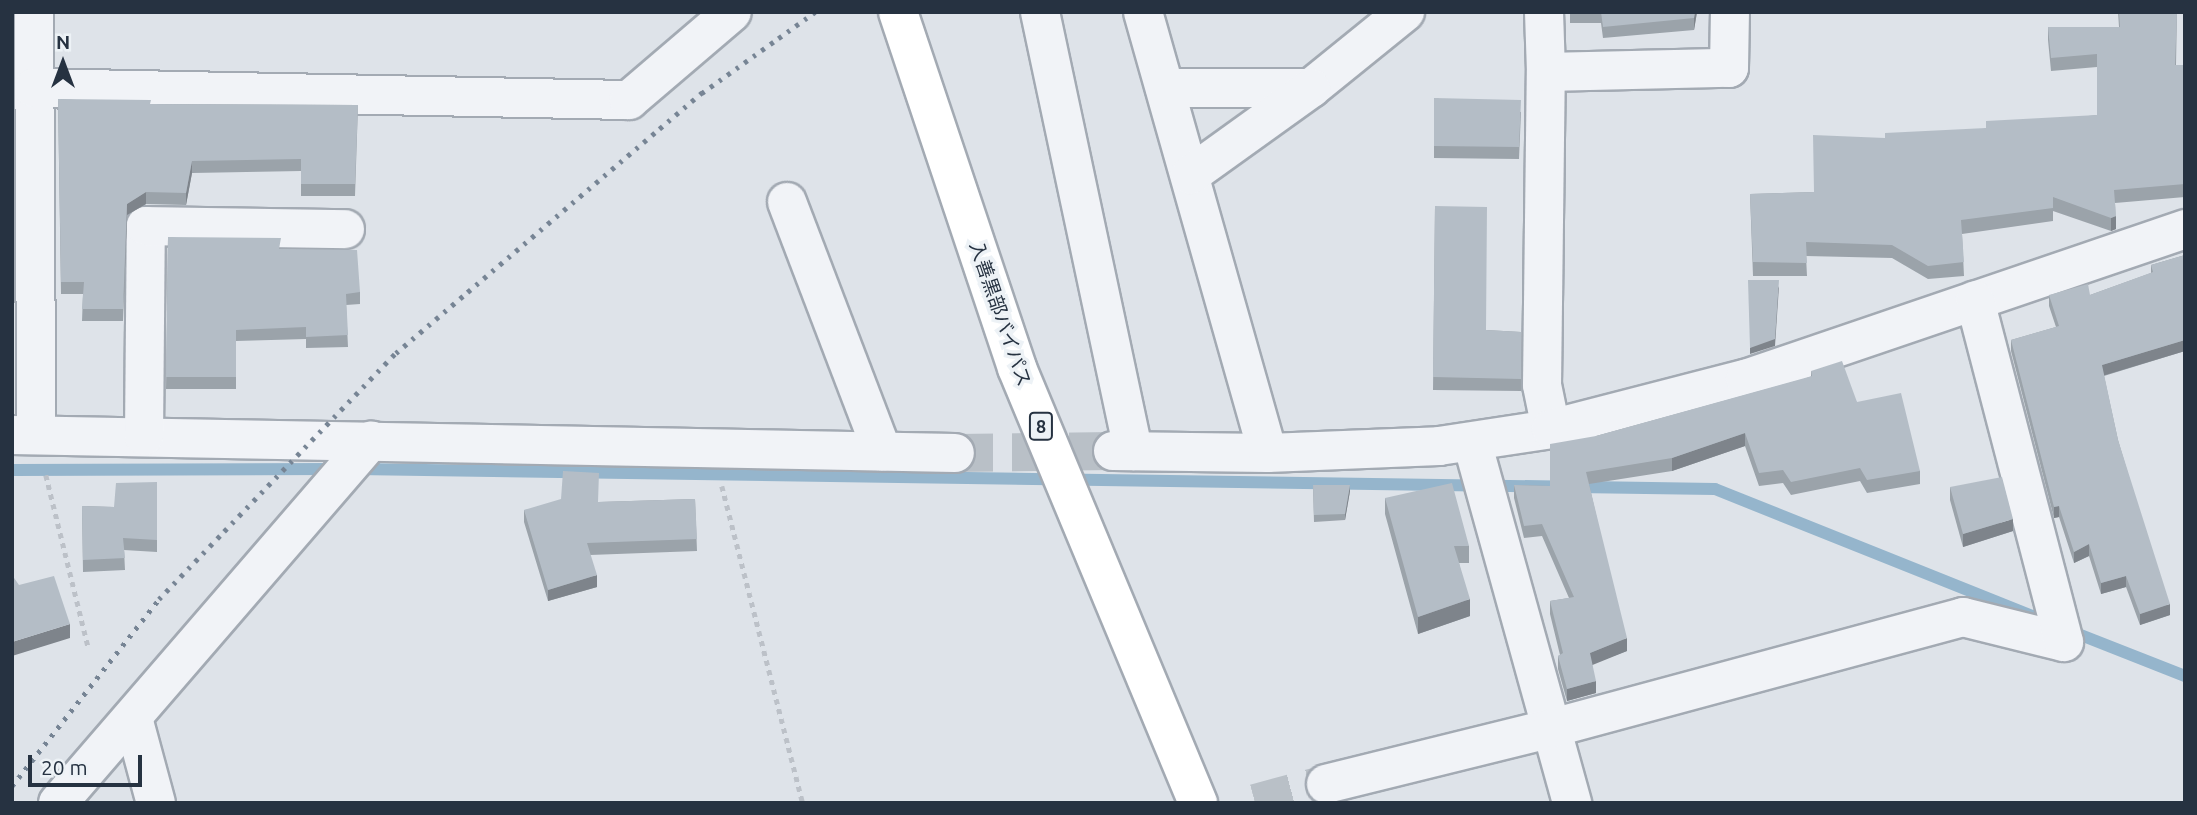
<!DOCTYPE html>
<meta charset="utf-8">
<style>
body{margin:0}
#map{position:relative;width:2197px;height:815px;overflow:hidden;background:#dee3e9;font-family:Ubuntu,"Noto Sans JP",sans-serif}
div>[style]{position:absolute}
.stream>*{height:12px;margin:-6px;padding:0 6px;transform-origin:6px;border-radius:6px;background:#95b5cc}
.minor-tunnel>*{height:38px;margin-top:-19px;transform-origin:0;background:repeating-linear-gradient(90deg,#b9c0c7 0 38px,transparent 0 57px)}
.path>*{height:4.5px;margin-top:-2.25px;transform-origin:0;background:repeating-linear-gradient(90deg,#bcc1c8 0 5px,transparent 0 10px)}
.roads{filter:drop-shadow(2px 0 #a3aab3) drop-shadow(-2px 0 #a3aab3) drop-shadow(0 2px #a3aab3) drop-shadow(0 -2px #a3aab3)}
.minor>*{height:38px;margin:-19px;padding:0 19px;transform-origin:19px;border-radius:19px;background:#f1f3f7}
.highway>*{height:38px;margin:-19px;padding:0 19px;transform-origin:19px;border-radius:19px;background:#fff}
.rail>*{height:5px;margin-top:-2.5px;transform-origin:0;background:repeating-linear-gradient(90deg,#768494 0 3.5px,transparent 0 10.5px)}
.wall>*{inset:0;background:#9ba3aa}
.shaded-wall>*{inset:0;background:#7e848b}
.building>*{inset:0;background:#b4bdc6}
span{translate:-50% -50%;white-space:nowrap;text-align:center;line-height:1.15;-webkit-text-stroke:7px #edf2f6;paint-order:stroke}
.shield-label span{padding:2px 5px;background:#edf2f6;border:2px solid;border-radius:5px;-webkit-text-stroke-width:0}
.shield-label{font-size:18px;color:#263241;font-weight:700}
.street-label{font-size:19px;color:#263241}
.frame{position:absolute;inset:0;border:14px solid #263241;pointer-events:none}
.north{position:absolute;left:28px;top:28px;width:70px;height:70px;-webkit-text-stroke:5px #edf2f6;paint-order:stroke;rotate:0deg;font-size:19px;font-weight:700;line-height:28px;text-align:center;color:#263241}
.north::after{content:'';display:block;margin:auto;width:24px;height:32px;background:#263241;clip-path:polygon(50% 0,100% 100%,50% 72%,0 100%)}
.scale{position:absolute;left:28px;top:755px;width:114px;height:32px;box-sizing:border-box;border:4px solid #263241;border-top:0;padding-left:9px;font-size:21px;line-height:24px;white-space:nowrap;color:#263241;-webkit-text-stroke:5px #edf2f6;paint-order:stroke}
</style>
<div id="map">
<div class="stream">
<div style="left:356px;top:469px;width:1359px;rotate:0.84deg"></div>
<div style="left:1715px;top:489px;width:348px;rotate:21.8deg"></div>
<div style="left:12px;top:470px;width:322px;rotate:-0.2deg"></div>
<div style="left:2068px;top:630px;width:126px;rotate:21.5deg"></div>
</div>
<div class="minor-tunnel">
<div style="left:955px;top:453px;width:158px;rotate:-0.7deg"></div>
<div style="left:1255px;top:803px;width:73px;rotate:-15deg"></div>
</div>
<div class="path">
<div style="left:46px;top:475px;width:176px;rotate:76.2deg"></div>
<div style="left:722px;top:486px;width:327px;rotate:75.7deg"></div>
</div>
<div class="roads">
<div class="minor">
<div style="left:34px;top:12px;width:421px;rotate:89.7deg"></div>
<div style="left:1040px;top:12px;width:449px;rotate:78deg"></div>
<div style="left:1143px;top:12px;width:458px;rotate:74.2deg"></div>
<div style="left:1544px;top:12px;width:60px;rotate:88.1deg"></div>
<div style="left:34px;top:88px;width:595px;rotate:1.16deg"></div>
<div style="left:629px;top:100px;width:135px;rotate:-40.5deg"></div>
<div style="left:1165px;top:88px;width:146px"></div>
<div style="left:1311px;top:88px;width:121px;rotate:-39deg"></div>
<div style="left:1190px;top:175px;width:149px;rotate:-35.7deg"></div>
<div style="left:787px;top:202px;width:267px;rotate:69.1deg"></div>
<div style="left:1551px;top:429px;width:45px;rotate:-101.6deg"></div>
<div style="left:1542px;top:385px;width:313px;rotate:-89.3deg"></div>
<div style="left:1546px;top:72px;width:183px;rotate:-1.3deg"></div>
<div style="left:1729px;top:68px;width:56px;rotate:-89deg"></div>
<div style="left:12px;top:435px;width:943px;rotate:1.09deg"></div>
<div style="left:144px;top:436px;width:210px;rotate:-89.5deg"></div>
<div style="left:146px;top:226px;width:199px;rotate:0.9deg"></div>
<div style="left:1472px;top:442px;width:375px;rotate:74.5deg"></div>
<div style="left:1113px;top:451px;width:155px;rotate:0.7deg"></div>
<div style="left:1268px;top:453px;width:171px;rotate:-2.3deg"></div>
<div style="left:1439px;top:446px;width:113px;rotate:-8.6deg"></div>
<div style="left:1551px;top:429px;width:200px;rotate:-14.5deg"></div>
<div style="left:1745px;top:379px;width:465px;rotate:-18.8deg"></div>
<div style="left:133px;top:718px;width:88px;rotate:74.9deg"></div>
<div style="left:1326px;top:784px;width:233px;rotate:-13.9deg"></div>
<div style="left:1552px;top:728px;width:426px;rotate:-15.1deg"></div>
<div style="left:1963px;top:617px;width:104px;rotate:13.9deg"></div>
<div style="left:2064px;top:642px;width:353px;rotate:-104.6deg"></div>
<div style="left:58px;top:803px;width:479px;rotate:-49.2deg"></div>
</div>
<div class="highway">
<div style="left:898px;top:12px;width:375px;rotate:71.5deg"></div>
<div style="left:1017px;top:368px;width:471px;rotate:67.4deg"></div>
</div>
</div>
<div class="rail">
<div style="left:12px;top:786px;width:238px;rotate:-51.8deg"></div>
<div style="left:159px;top:599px;width:342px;rotate:-46.1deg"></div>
<div style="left:396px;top:353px;width:402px;rotate:-40.4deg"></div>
<div style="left:702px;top:93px;width:139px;rotate:-35.6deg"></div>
</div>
<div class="wall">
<div style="clip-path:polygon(1570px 12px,1697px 12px,1694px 30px,1603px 38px,1601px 23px,1570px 23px)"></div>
<div style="clip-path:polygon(2118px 12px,2177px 12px,2176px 65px,2185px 65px,2185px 197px,2115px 203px,2116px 229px,2111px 231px,2053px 211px,2053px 221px,1962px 234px,1964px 276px,1928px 279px,1892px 258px,1806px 256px,1807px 276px,1753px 276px,1750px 194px,1814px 192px,1986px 128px,2097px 115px,2097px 67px,2051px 71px,2048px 40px,2048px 27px,2119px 27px)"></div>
<div style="clip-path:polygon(1434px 98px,1521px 112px,1519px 159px,1434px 158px)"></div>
<div style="clip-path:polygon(58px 99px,150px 104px,358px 105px,355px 196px,301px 196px,301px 171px,192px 173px,186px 205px,146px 204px,127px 215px,123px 321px,82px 321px,83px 294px,61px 294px)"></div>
<div style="clip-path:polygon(1435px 206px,1486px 330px,1521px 332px,1521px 391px,1433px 390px)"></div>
<div style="clip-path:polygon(168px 237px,281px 249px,360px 292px,360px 304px,346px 305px,348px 347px,306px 348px,306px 339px,236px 341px,236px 389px,166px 389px)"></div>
<div style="clip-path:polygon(2185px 255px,2185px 351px,2104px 376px,2118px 440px,2170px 615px,2140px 625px,2126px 587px,2101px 594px,2089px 556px,2074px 563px,2059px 517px,2054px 518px,2011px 351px,2011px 340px,2056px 327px,2049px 306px,2049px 295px,2090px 295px,2151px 273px,2151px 265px)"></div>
<div style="clip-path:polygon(1811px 371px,1857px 402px,1920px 471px,1920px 484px,1867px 493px,1860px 481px,1791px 495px,1783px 483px,1759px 486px,1745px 446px,1672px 471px,1589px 484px,1627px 651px,1592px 664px,1596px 693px,1567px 701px,1558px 669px,1558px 656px,1560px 655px,1550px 614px,1550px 601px,1569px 598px,1542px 536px,1524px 538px,1514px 498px,1514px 485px,1550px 486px,1596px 436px,1811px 377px)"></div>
<div style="clip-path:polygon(157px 482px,157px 552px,124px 550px,125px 570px,83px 572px,82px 506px,114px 507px)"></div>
<div style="clip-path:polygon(1313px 485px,1350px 491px,1345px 520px,1314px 522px)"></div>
<div style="clip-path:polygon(1950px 487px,2013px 531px,1963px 547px,1950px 500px)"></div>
<div style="clip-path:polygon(1385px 498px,1469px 546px,1469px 563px,1459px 563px,1470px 616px,1418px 634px,1385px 514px)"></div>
<div style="clip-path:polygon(695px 499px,697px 551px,590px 555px,597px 587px,548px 601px,524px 522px,524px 510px,599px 502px)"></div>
</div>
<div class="shaded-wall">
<div style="clip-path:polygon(1695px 12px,1697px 12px,1694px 30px,1694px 18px)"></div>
<div style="clip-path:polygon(192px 161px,192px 173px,186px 205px,186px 193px)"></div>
<div style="clip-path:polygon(146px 192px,146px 204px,127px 215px,123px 321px,127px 204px)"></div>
<div style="clip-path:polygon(2116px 216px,2116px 229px,2111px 231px,2111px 218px)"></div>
<div style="clip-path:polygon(1779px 286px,1775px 346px,1750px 354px,1750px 348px)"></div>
<div style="clip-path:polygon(2185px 340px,2185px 351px,2102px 376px,2102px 365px)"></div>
<div style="clip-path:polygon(1745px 433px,1745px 446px,1672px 471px,1672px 458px)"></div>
<div style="clip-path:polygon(1350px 485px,1350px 491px,1345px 520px,1345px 514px)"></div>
<div style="clip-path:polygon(2059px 506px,2059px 517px,2054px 518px,2054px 507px)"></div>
<div style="clip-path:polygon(2013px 519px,2013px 531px,1963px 547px,1963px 534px)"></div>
<div style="clip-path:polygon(2089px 544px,2089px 556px,2074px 563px,2074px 552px)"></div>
<div style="clip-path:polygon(597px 575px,597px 587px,548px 601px,548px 590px)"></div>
<div style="clip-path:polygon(2126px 576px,2126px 587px,2101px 594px,2101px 583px)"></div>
<div style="clip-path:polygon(1470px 599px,1470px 616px,1418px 634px,1418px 617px)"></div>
<div style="clip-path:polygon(2170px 604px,2170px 615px,2140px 625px,2140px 614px)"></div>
<div style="clip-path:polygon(70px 624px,70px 638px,12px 656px,12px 642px)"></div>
<div style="clip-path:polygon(1627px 638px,1627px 651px,1590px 666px,1590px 653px)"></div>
<div style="clip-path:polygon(1596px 681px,1596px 693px,1567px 701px,1567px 689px)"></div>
</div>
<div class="building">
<div style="clip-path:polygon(1601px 12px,1695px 12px,1694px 18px,1603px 27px)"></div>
<div style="clip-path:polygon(2119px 12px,2177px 12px,2175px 65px,2185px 65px,2185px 184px,2114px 190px,2116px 216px,2111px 218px,2053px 197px,2053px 208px,1961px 220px,1964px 262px,1928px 266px,1892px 245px,1806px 242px,1807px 263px,1753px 262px,1750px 194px,1814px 192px,1813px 135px,1885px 138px,1885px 133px,1986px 128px,1986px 121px,2097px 115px,2097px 54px,2051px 58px,2048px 27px,2120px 27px)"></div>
<div style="clip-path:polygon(1434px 98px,1521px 100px,1519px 147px,1434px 146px)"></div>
<div style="clip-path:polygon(58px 99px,151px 100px,150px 104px,358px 105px,355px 184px,301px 184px,301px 159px,192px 161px,186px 193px,146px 192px,127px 204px,123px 309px,82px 309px,84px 282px,61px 282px)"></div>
<div style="clip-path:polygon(1435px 206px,1487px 207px,1486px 330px,1521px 332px,1521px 379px,1433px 377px)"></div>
<div style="clip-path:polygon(168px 237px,281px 238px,279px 249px,357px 250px,360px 292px,346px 294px,348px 335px,306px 337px,306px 327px,236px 330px,236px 377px,166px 377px)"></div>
<div style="clip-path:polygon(2185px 255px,2185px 340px,2102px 365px,2118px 440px,2170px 604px,2140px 614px,2126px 576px,2101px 583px,2089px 544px,2074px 552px,2059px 506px,2054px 507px,2011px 340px,2059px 326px,2049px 295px,2088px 284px,2090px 295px,2153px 272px,2151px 265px)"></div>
<div style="clip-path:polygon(1748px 280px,1779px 280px,1775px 339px,1750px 348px)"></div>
<div style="clip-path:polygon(1842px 361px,1857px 402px,1901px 393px,1920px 471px,1867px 480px,1860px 468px,1791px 482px,1783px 470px,1759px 473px,1745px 433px,1672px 458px,1586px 472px,1627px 638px,1590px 653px,1596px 681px,1567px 689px,1558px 656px,1563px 653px,1550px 601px,1574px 597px,1542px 524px,1524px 526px,1514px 485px,1550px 486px,1550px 444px,1596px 436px,1812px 376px,1811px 371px)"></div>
<div style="clip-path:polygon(563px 471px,599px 473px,598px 502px,695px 499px,697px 539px,587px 543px,597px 575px,548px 590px,524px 510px,561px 499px)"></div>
<div style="clip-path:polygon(2002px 477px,2013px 519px,1963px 534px,1950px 487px)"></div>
<div style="clip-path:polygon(157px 482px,157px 540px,123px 538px,125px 558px,83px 560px,82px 506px,114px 507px,116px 483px)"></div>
<div style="clip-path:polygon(1452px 483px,1469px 546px,1454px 546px,1470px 599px,1418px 617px,1385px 498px)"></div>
<div style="clip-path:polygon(1313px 485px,1350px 485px,1345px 514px,1314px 515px)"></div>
<div style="clip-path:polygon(12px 575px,19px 585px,54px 576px,70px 624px,12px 642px)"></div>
</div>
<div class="shield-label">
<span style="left:1041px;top:426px">8</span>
</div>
<div class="street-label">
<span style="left:1000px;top:314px;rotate:71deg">入善黒部バイパス</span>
</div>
<div class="frame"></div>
<div class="north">N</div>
<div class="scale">20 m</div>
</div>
